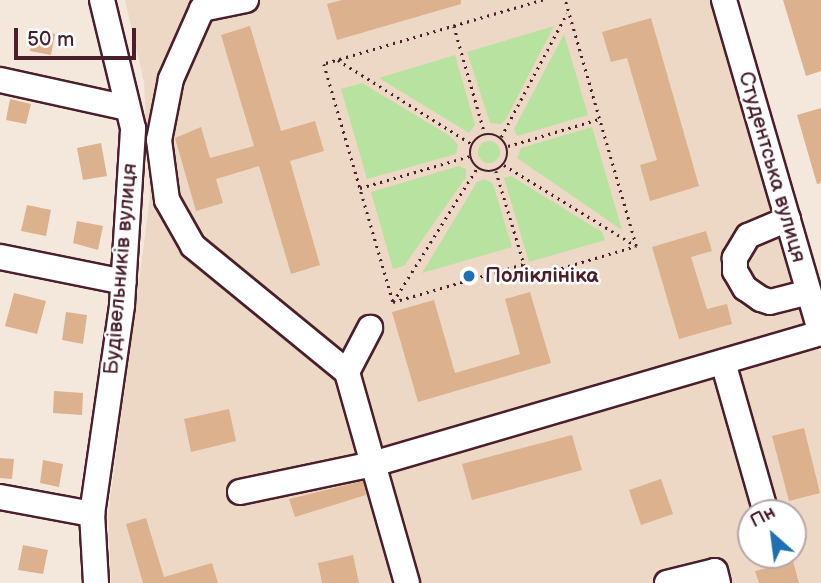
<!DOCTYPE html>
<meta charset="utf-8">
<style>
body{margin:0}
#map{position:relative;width:821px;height:583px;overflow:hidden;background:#f4e8dd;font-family:"Balsamiq Sans",sans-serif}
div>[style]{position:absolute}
.built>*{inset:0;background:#edd8c5}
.green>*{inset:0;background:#b7e29f}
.round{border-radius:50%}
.building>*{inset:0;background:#dcb18d}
.path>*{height:2.5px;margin-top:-1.25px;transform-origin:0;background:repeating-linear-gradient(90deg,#4a1f2b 0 2px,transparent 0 7px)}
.path>.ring{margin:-1.25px;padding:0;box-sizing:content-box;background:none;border:2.5px solid #4a1f2b;border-radius:50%}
.roads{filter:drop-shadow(2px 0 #4a1f2b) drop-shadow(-2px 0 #4a1f2b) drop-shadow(0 2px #4a1f2b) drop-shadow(0 -2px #4a1f2b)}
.minor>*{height:24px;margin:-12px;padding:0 12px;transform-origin:12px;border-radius:12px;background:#fff}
.dots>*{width:19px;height:19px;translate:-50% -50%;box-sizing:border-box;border:4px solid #fff;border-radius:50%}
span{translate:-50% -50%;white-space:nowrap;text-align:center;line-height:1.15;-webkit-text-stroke:5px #fff;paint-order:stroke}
.street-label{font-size:21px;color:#4a1f2b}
.poi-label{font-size:21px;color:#4a1f2b;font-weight:700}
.left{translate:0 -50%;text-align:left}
.north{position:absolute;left:737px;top:499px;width:70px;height:70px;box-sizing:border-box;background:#fff;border:2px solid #b7a5aa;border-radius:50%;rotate:332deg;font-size:19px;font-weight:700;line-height:28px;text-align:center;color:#4a1f2b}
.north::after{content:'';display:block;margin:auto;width:24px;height:32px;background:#1f6fb2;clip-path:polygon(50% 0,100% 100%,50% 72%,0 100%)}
.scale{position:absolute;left:14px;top:28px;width:122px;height:32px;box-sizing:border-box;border:4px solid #4a1f2b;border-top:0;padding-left:9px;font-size:21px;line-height:24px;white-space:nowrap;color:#4a1f2b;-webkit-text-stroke:5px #fff;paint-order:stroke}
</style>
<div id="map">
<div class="built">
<div style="clip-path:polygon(evenodd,125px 0,718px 0,821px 355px,821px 583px,111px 583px,108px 516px,150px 197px,144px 82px,125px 0,751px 513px,793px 513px,793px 555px,751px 555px,751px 513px)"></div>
</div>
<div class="green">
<div style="clip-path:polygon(554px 26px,506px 119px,501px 124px,490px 123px,467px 52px)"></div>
<div style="clip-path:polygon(564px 34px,588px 115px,517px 136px,514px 129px)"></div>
<div style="clip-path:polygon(455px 55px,475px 125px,469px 133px,379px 78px)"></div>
<div style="clip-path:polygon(362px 83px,450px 136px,458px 145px,456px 154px,367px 179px,341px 89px)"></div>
<div style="clip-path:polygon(592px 127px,622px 230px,517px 158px,521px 148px)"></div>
<div class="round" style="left:478px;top:141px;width:22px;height:22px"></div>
<div style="clip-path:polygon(459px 166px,466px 169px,466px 177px,404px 266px,393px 269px,371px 192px)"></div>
<div style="clip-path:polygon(511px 176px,602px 232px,605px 240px,529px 262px,504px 178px)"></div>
<div style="clip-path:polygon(485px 179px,493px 184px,512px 247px,422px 273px,477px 182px)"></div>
</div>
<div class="building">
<div style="clip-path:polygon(342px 0,461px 0,461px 4px,337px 40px,327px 4px)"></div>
<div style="clip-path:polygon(783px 0,821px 0,821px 71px,806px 76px)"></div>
<div style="clip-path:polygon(651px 18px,699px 186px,650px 201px,640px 165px,657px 160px,627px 58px,611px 62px,602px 32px)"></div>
<div style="clip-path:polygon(250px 26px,281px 131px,315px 121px,324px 151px,290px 161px,320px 265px,291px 274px,259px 166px,216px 179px,223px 203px,196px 211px,175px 138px,201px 127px,210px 158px,254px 146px,221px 35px)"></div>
<div style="clip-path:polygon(34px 30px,55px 34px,51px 55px,30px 51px)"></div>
<div style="clip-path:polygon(10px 99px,31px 104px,26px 124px,6px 120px)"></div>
<div style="clip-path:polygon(821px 108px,821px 183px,817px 184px,797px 115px)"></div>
<div style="clip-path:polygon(101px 143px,107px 176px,83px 180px,77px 148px)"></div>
<div style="clip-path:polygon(27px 205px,51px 210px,46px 236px,21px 231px)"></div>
<div style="clip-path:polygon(77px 221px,103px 226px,98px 250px,73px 243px)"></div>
<div style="clip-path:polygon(706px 231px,712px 251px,691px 257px,707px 309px,727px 304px,732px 324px,679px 339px,652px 247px)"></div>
<div style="clip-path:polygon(530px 292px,551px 363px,418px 402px,392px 312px,434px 300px,455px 373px,520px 354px,505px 299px)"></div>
<div style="clip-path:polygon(14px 293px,46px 301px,37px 334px,5px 326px)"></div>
<div style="clip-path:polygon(66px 312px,87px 315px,83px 344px,62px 340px)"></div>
<div style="clip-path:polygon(54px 391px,83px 393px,82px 415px,53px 413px)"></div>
<div style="clip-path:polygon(229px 409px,236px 441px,191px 452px,184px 419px)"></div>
<div style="clip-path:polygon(804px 428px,820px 493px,789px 501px,772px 436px)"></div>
<div style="clip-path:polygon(572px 435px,582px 470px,472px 500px,462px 464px)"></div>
<div style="clip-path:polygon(0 458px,14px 459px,12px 479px,0 478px)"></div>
<div style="clip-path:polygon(43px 460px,63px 464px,59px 487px,40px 483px)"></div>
<div style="clip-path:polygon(661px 479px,673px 514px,641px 525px,629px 490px)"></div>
<div style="clip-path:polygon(363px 481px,366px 495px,295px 517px,289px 499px)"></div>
<div style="clip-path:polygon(146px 518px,164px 577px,212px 563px,218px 583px,143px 583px,126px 524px)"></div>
<div style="clip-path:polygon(23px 545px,48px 550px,43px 574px,18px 570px)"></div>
<div style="clip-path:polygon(353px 555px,359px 583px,322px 583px,318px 563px)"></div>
<div style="clip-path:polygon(793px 561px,799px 583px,759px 583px,755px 571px)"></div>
</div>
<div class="path">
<div style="left:543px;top:0;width:228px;rotate:163.7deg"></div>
<div style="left:324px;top:64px;width:248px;rotate:73.8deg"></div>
<div style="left:393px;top:302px;width:136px;rotate:-16.2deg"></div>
<div style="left:524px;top:264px;width:15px;rotate:74deg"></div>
<div style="left:528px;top:278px;width:113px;rotate:-16.5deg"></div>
<div style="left:636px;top:246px;width:256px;rotate:-106.1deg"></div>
<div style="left:454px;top:26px;width:112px;rotate:74deg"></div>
<div style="left:338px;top:60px;width:158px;rotate:32.1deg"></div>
<div class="ring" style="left:470px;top:134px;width:35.5px;height:35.5px"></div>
<div style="left:501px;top:137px;width:140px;rotate:-62deg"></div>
<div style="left:508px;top:146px;width:95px;rotate:-16.5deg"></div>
<div style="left:504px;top:165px;width:155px;rotate:31.5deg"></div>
<div style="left:496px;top:171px;width:97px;rotate:73.2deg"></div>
<div style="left:360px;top:188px;width:115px;rotate:-16.2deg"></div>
<div style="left:393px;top:302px;width:158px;rotate:-57.9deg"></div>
</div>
<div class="roads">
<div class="minor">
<div style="left:246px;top:0;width:45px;rotate:168.4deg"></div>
<div style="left:202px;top:9px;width:77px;rotate:113.9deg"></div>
<div style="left:171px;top:79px;width:62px;rotate:101.1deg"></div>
<div style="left:159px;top:140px;width:61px;rotate:82.4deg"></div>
<div style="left:167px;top:200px;width:53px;rotate:60.5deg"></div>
<div style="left:193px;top:246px;width:199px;rotate:39.3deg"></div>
<div style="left:724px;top:0;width:347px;rotate:73.8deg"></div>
<div style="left:0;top:80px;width:130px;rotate:12.4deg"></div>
<div style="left:788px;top:219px;width:43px;rotate:157deg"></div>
<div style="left:748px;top:236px;width:26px;rotate:121deg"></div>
<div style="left:735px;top:258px;width:13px;rotate:90deg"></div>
<div style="left:735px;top:271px;width:20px;rotate:60deg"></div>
<div style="left:745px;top:288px;width:19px;rotate:35deg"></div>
<div style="left:761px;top:299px;width:9px;rotate:18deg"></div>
<div style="left:770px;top:302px;width:40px;rotate:-14.4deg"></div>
<div style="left:0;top:257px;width:126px;rotate:11.4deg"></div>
<div style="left:723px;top:362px;width:157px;rotate:74.1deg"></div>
<div style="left:240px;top:492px;width:136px;rotate:-11.9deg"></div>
<div style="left:373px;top:464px;width:96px;rotate:-105.8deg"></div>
<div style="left:347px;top:372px;width:50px;rotate:-62.4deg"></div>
<div style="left:0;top:497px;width:94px;rotate:10.5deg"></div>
<div style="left:96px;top:583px;width:69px;rotate:-93.3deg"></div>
<div style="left:92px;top:514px;width:211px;rotate:-81.8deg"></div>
<div style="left:122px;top:305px;width:177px;rotate:-86.4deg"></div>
<div style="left:133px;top:128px;width:132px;rotate:-103.6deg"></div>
<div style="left:407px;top:583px;width:124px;rotate:-105.9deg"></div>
<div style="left:373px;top:464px;width:467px;rotate:-16.3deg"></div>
<div style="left:667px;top:583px;width:49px;rotate:-14deg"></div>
<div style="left:715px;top:571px;width:12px;rotate:76deg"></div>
</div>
</div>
<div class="dots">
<div style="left:469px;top:276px;background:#1f6fb2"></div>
</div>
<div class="street-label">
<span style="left:772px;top:167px;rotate:74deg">Студентська вулиця</span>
<span style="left:121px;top:269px;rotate:-85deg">Будівельників вулиця</span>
</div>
<div class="poi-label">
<span class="left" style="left:485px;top:276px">Поліклініка</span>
</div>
<div class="north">Пн</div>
<div class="scale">50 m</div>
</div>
